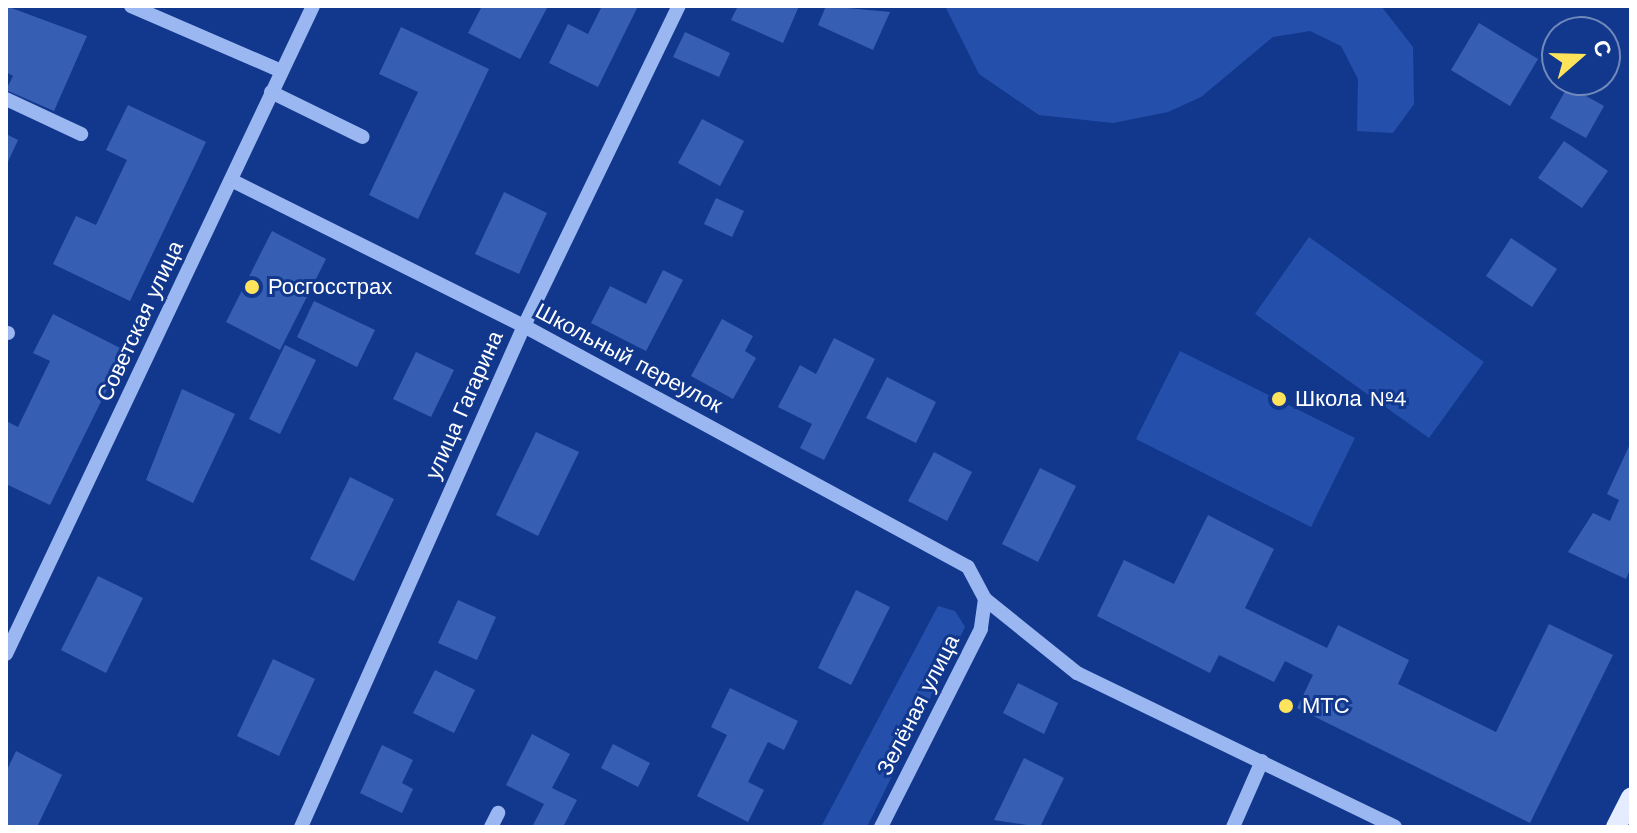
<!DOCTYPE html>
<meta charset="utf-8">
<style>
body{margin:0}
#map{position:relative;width:1637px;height:833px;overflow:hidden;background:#12388d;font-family:"Work Sans",sans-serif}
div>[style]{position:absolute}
.green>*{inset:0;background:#2450ac}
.building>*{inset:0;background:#365fb4}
.minor>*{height:14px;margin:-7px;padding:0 7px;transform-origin:7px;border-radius:7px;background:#9bb7f1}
.major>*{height:20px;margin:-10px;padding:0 10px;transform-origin:10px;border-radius:10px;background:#e5ecff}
.dots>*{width:22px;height:22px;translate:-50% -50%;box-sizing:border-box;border:4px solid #12388d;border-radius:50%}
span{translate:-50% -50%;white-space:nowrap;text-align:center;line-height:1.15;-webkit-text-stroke:6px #12388d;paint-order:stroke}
.poi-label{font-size:22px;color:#fff}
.left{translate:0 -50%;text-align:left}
.street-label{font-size:22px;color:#fff}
.frame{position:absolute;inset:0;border:8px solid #fff;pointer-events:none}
.north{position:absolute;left:1541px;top:16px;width:80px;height:80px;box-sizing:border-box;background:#12388d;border:2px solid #7188bb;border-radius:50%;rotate:70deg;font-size:22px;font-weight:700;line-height:32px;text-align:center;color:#fff}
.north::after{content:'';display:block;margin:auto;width:28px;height:36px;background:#ffe45b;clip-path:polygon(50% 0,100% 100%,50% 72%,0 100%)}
</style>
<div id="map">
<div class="green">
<div style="clip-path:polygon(945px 6px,1381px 6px,1413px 47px,1414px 104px,1393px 133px,1357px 131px,1358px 79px,1341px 46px,1310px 31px,1273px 37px,1201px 97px,1168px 112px,1113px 123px,1039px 115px,979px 74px)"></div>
<div style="clip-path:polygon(1309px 237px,1484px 362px,1429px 438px,1255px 314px)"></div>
<div style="clip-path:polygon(1180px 351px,1355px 438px,1311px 527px,1136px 439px)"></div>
<div style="clip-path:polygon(938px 606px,955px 611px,965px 627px,867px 827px,821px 827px)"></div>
</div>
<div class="building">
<div style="clip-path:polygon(6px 6px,87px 36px,54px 111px,6px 90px,13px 76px,6px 72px)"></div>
<div style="clip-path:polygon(482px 6px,548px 6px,520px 59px,468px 33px)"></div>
<div style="clip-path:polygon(602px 6px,638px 6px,598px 87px,549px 63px,568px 24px,588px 34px)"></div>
<div style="clip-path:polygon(738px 6px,799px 6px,783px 43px,731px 20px)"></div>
<div style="clip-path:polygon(826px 6px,890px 12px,873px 50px,818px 25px)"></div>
<div style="clip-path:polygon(1479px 23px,1538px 59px,1510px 106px,1451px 70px)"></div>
<div style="clip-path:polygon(401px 27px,489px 69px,418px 219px,369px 195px,418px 92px,379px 74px)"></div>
<div style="clip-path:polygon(685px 32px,730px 53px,719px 77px,673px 57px)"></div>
<div style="clip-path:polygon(1568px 86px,1604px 106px,1586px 138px,1550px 118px)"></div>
<div style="clip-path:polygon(128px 105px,206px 142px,130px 301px,53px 264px,76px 216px,96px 225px,127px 160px,106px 150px)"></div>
<div style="clip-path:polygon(702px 119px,744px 141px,720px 186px,678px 163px)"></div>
<div style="clip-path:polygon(6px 134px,18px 140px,6px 166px)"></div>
<div style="clip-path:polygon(1564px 141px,1608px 171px,1582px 208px,1538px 178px)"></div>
<div style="clip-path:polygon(504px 192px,547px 213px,519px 274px,475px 254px)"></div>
<div style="clip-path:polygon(716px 198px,744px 211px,732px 237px,704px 224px)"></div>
<div style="clip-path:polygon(272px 231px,326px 259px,280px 350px,226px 322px)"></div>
<div style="clip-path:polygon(1511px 238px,1557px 269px,1532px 307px,1486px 276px)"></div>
<div style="clip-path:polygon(663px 270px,683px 280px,646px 351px,591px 323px,610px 286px,646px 304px)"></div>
<div style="clip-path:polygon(314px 301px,375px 330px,357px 367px,297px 337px)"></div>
<div style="clip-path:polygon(53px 314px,126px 351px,50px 505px,6px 484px,6px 421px,18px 427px,50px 361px,33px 353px)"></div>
<div style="clip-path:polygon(722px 319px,753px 336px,745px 351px,756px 358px,733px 399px,691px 376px)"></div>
<div style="clip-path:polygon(834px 338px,875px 359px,824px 460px,800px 448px,812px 424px,778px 407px,800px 365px,816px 374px)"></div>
<div style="clip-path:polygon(285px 345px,316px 360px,280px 434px,249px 419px)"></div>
<div style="clip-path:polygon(416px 352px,454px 370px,431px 417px,393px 399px)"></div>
<div style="clip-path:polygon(887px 377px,936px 402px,916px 443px,866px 418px)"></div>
<div style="clip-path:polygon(182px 389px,235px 414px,193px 503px,146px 480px)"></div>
<div style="clip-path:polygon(536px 432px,579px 452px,538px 536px,496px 515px)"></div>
<div style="clip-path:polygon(1631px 442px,1631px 567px,1626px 579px,1568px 552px,1593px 513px,1610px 521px,1619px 500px,1607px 494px)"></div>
<div style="clip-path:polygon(934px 452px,972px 472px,947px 521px,908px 501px)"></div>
<div style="clip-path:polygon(1040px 468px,1076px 486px,1038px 562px,1002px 544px)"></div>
<div style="clip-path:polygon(350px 477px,394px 499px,354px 581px,310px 559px)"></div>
<div style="clip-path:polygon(1208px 515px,1274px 549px,1245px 608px,1327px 648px,1338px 625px,1409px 660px,1398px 684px,1496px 732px,1549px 624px,1613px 655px,1530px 823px,1297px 708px,1313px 675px,1285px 661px,1274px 682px,1219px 655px,1210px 673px,1097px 616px,1124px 560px,1174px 584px)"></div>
<div style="clip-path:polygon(98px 576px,143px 598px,106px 673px,61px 650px)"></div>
<div style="clip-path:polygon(856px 590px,890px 607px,851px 685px,818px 668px)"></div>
<div style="clip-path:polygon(458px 600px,496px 617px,477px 660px,438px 643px)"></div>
<div style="clip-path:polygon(273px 659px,315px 679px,279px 756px,237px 736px)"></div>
<div style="clip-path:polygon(435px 670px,475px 690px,454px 733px,413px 713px)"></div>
<div style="clip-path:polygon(1018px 683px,1058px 703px,1044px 734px,1003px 713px)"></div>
<div style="clip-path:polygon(730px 688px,798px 721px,784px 750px,768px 742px,748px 782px,764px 790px,748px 822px,697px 796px,727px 735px,711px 727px)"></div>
<div style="clip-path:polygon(532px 734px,570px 754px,552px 788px,577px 800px,563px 827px,532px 827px,544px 804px,506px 785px)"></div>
<div style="clip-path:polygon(613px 744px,650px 763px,638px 787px,601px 768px)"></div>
<div style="clip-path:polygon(382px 745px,413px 760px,402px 783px,413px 789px,402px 813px,360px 793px)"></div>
<div style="clip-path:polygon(16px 751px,62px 775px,37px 827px,6px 827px,6px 772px)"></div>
<div style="clip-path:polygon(1024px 758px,1064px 778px,1040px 827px,994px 820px)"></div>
</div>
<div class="minor">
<div style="left:131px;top:6px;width:163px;rotate:23.4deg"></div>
<div style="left:271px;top:92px;width:102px;rotate:26.1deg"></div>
<div style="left:6px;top:99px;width:83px;rotate:25deg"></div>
<div style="left:231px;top:180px;width:327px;rotate:26.5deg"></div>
<div style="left:524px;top:326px;width:505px;rotate:28.49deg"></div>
<div style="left:968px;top:567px;width:36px;rotate:62deg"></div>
<div style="left:985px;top:599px;width:30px;rotate:98deg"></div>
<div style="left:981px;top:629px;width:222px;rotate:116.8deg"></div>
<div style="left:6px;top:333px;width:2px"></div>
<div style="left:985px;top:599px;width:118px;rotate:38.8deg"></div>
<div style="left:1077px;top:673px;width:353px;rotate:25.8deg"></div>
<div style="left:6px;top:654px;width:717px;rotate:-64.65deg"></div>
<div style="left:301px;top:827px;width:548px;rotate:-66.01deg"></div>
<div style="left:524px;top:326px;width:356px;rotate:-64.2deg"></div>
<div style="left:491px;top:827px;width:16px;rotate:-63deg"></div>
<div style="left:1233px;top:827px;width:72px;rotate:-66.3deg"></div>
</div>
<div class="major">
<div style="left:1616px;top:827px;width:33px;rotate:-63deg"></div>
</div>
<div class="dots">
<div style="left:252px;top:287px;background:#ffe45b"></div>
<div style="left:1279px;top:399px;background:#ffe45b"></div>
<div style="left:1286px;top:706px;background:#ffe45b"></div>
</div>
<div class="poi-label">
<span class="left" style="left:268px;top:287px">Росгосстрах</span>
<span class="left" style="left:1295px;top:399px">Школа №4</span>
<span class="left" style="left:1302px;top:706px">МТС</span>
</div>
<div class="street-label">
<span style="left:140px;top:321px;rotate:-65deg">Советская улица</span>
<span style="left:629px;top:358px;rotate:28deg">Школьный переулок</span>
<span style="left:464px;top:405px;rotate:-66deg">улица Гагарина</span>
<span style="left:918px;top:705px;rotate:-63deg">Зелёная улица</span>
</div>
<div class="frame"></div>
<div class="north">С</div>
</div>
